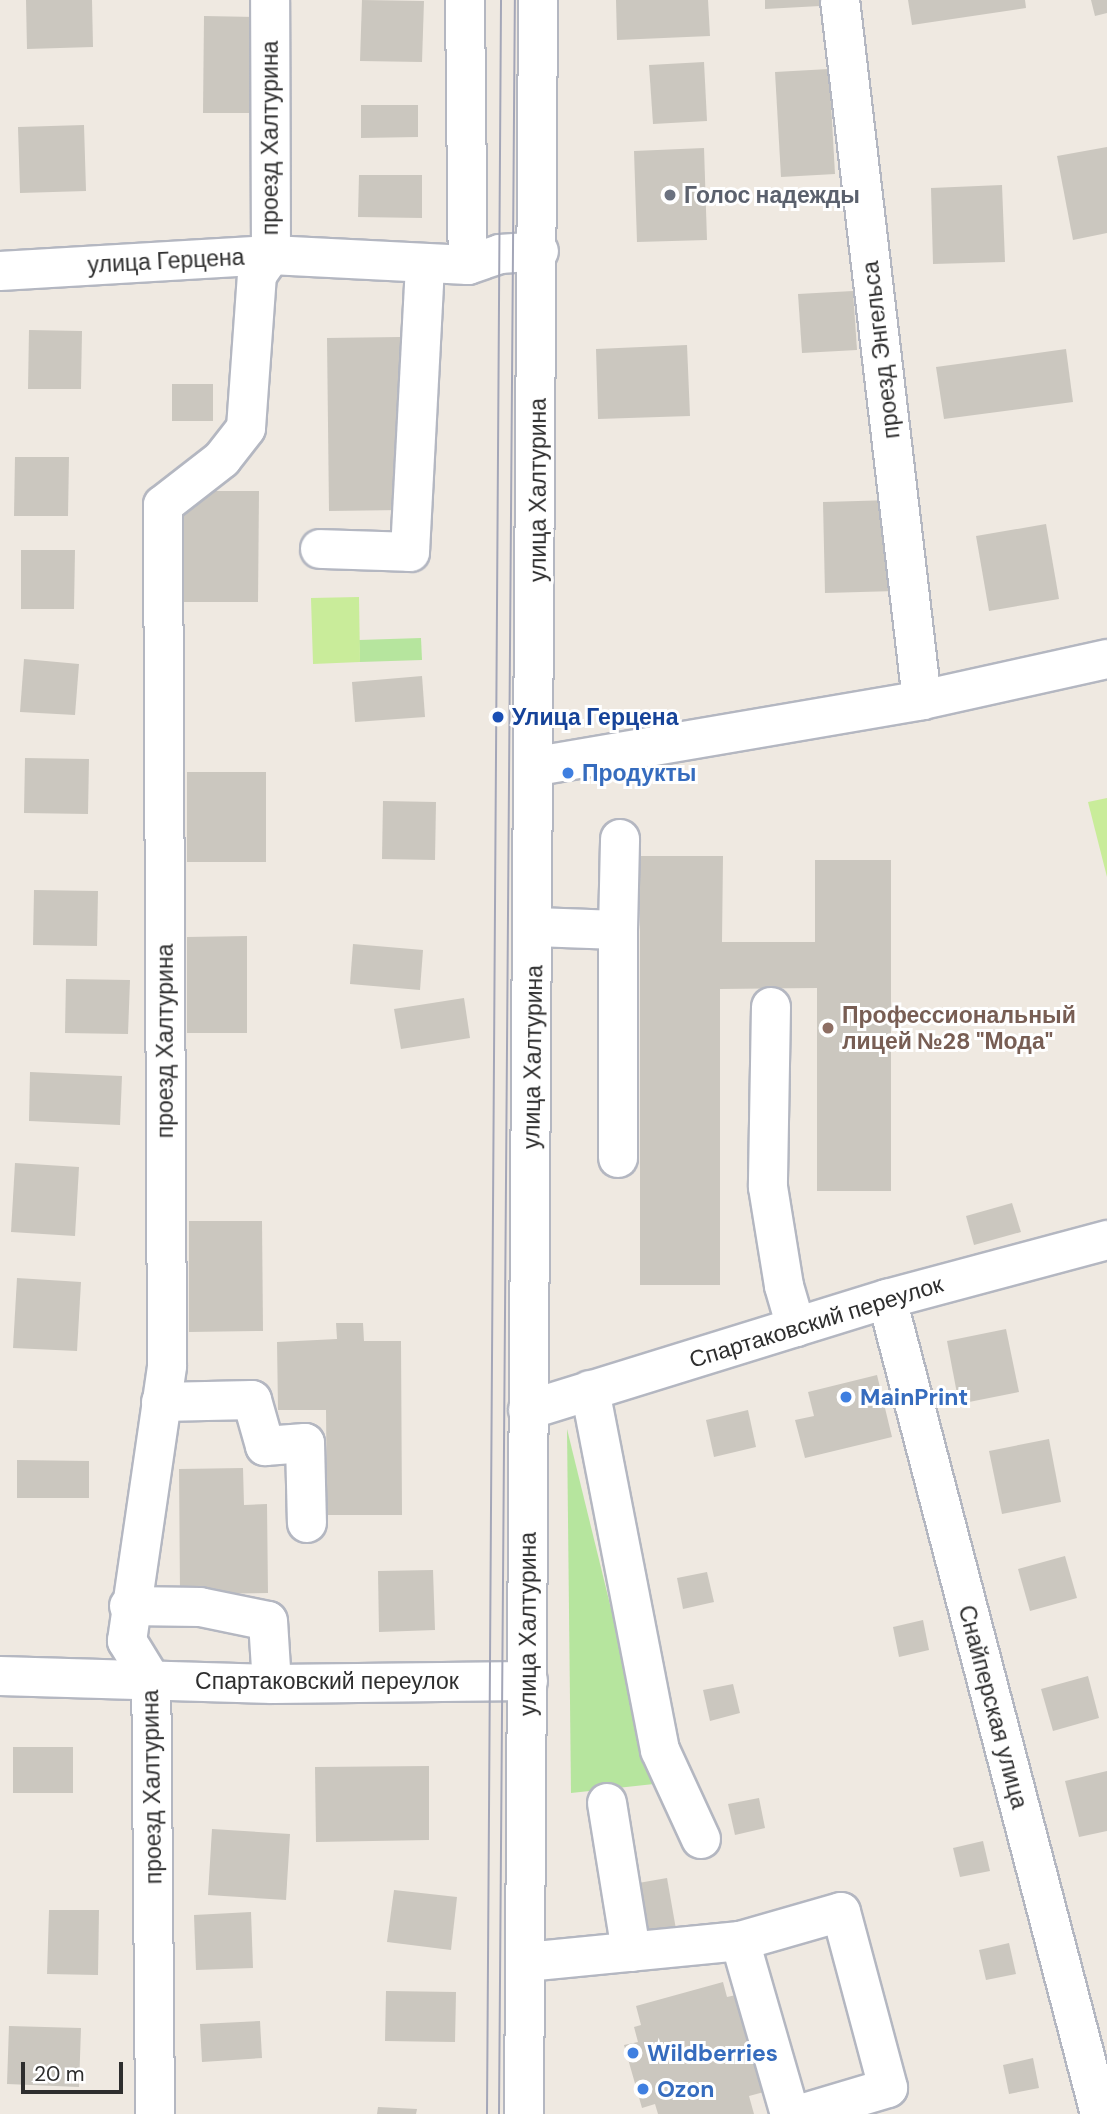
<!DOCTYPE html>
<meta charset="utf-8">
<style>
body{margin:0}
#map{position:relative;width:1107px;height:2114px;overflow:hidden;background:#efe9e1;font-family:"DM Sans",sans-serif}
div>[style]{position:absolute}
.green>*{inset:0;background:#b6e59e}
.pitch>*{inset:0;background:#c9ec9a}
.building>*{inset:0;background:#cbc7bf}
.roads{filter:drop-shadow(2px 0 #b4b7c1) drop-shadow(-2px 0 #b4b7c1) drop-shadow(0 2px #b4b7c1) drop-shadow(0 -2px #b4b7c1)}
.minor>*{height:38px;margin:-19px;padding:0 19px;transform-origin:19px;border-radius:19px;background:#fff}
.tram>*{height:2px;margin:-1px;padding:0 1px;transform-origin:1px;border-radius:1px;background:#a3a6b8}
.dots>*{width:19px;height:19px;translate:-50% -50%;box-sizing:border-box;border:4px solid #fff;border-radius:50%}
span{translate:-50% -50%;white-space:nowrap;text-align:center;line-height:1.15;-webkit-text-stroke:6px #fff;paint-order:stroke}
.street-label{font-size:23px;color:#2e2e2e}
.worship-label{font-size:23px;color:#5b616d;font-weight:700}
.left{translate:0 -50%;text-align:left}
.transit-label{font-size:23px;color:#164399;font-weight:700}
.shop-label{font-size:23px;color:#366cbe;font-weight:700}
.education-label{font-size:23px;color:#785e54;font-weight:700}
.scale{position:absolute;left:21px;top:2062px;width:102px;height:32px;box-sizing:border-box;border:4px solid #2e2e2e;border-top:0;padding-left:9px;font-size:21px;line-height:24px;white-space:nowrap;color:#2e2e2e;-webkit-text-stroke:5px #fff;paint-order:stroke}
</style>
<div id="map">
<div class="green">
<div style="clip-path:polygon(421px 638px,422px 660px,360px 662px,359px 640px)"></div>
<div style="clip-path:polygon(567px 1429px,654px 1784px,571px 1793px)"></div>
</div>
<div class="pitch">
<div style="clip-path:polygon(359px 597px,360px 662px,313px 664px,311px 598px)"></div>
<div style="clip-path:polygon(1107px 798px,1107px 877px,1088px 802px)"></div>
</div>
<div class="building">
<div style="clip-path:polygon(26px 0,92px 0,93px 47px,27px 49px)"></div>
<div style="clip-path:polygon(362px 0,424px 1px,422px 62px,360px 61px)"></div>
<div style="clip-path:polygon(616px 0,708px 0,710px 36px,617px 40px)"></div>
<div style="clip-path:polygon(765px 0,819px 0,820px 6px,765px 9px)"></div>
<div style="clip-path:polygon(908px 0,1025px 0,1026px 8px,912px 25px)"></div>
<div style="clip-path:polygon(1091px 0,1107px 0,1107px 13px,1095px 16px)"></div>
<div style="clip-path:polygon(204px 16px,258px 17px,257px 113px,203px 113px)"></div>
<div style="clip-path:polygon(704px 62px,707px 121px,653px 124px,649px 65px)"></div>
<div style="clip-path:polygon(829px 69px,835px 174px,781px 177px,775px 72px)"></div>
<div style="clip-path:polygon(361px 105px,418px 105px,418px 137px,361px 138px)"></div>
<div style="clip-path:polygon(84px 125px,86px 191px,20px 193px,18px 127px)"></div>
<div style="clip-path:polygon(1107px 147px,1107px 233px,1073px 240px,1057px 156px)"></div>
<div style="clip-path:polygon(704px 148px,707px 240px,637px 242px,634px 151px)"></div>
<div style="clip-path:polygon(359px 175px,422px 175px,422px 218px,358px 217px)"></div>
<div style="clip-path:polygon(1002px 185px,1005px 262px,933px 264px,931px 188px)"></div>
<div style="clip-path:polygon(853px 291px,857px 350px,802px 353px,798px 294px)"></div>
<div style="clip-path:polygon(29px 330px,82px 331px,81px 389px,28px 389px)"></div>
<div style="clip-path:polygon(400px 337px,402px 510px,329px 511px,327px 338px)"></div>
<div style="clip-path:polygon(687px 345px,690px 416px,598px 419px,596px 349px)"></div>
<div style="clip-path:polygon(1066px 349px,1073px 402px,944px 419px,936px 367px)"></div>
<div style="clip-path:polygon(172px 384px,213px 384px,213px 421px,172px 421px)"></div>
<div style="clip-path:polygon(15px 457px,69px 457px,68px 516px,14px 516px)"></div>
<div style="clip-path:polygon(184px 491px,259px 491px,258px 602px,183px 602px)"></div>
<div style="clip-path:polygon(893px 500px,896px 591px,825px 593px,823px 502px)"></div>
<div style="clip-path:polygon(1046px 524px,1059px 599px,989px 611px,976px 536px)"></div>
<div style="clip-path:polygon(21px 550px,75px 550px,74px 609px,21px 609px)"></div>
<div style="clip-path:polygon(24px 659px,79px 664px,75px 715px,20px 712px)"></div>
<div style="clip-path:polygon(422px 676px,425px 717px,355px 722px,352px 682px)"></div>
<div style="clip-path:polygon(25px 758px,89px 759px,88px 814px,24px 813px)"></div>
<div style="clip-path:polygon(187px 772px,266px 772px,266px 862px,187px 862px)"></div>
<div style="clip-path:polygon(383px 801px,436px 802px,435px 860px,382px 859px)"></div>
<div style="clip-path:polygon(640px 856px,723px 856px,722px 942px,815px 942px,815px 860px,891px 860px,891px 1191px,817px 1191px,817px 988px,720px 989px,720px 1285px,640px 1285px)"></div>
<div style="clip-path:polygon(34px 890px,98px 891px,97px 946px,33px 945px)"></div>
<div style="clip-path:polygon(247px 936px,247px 1033px,187px 1033px,187px 937px)"></div>
<div style="clip-path:polygon(353px 944px,423px 950px,420px 990px,350px 984px)"></div>
<div style="clip-path:polygon(66px 979px,130px 980px,128px 1034px,65px 1033px)"></div>
<div style="clip-path:polygon(464px 998px,470px 1038px,401px 1049px,394px 1009px)"></div>
<div style="clip-path:polygon(30px 1072px,122px 1076px,120px 1125px,29px 1121px)"></div>
<div style="clip-path:polygon(15px 1163px,79px 1167px,75px 1236px,11px 1232px)"></div>
<div style="clip-path:polygon(1012px 1203px,1021px 1232px,974px 1245px,966px 1216px)"></div>
<div style="clip-path:polygon(189px 1221px,262px 1221px,263px 1331px,189px 1332px)"></div>
<div style="clip-path:polygon(17px 1278px,81px 1282px,77px 1351px,13px 1348px)"></div>
<div style="clip-path:polygon(336px 1323px,363px 1323px,364px 1341px,401px 1341px,402px 1515px,327px 1515px,326px 1410px,278px 1410px,277px 1342px,337px 1339px)"></div>
<div style="clip-path:polygon(1006px 1329px,1019px 1392px,959px 1404px,947px 1341px)"></div>
<div style="clip-path:polygon(877px 1375px,892px 1437px,805px 1458px,795px 1420px,814px 1416px,808px 1392px)"></div>
<div style="clip-path:polygon(748px 1410px,756px 1447px,714px 1457px,706px 1420px)"></div>
<div style="clip-path:polygon(1049px 1439px,1061px 1502px,1002px 1514px,989px 1451px)"></div>
<div style="clip-path:polygon(17px 1460px,89px 1461px,89px 1498px,17px 1498px)"></div>
<div style="clip-path:polygon(243px 1468px,244px 1505px,267px 1504px,268px 1593px,180px 1594px,179px 1469px)"></div>
<div style="clip-path:polygon(1065px 1556px,1077px 1598px,1030px 1611px,1018px 1569px)"></div>
<div style="clip-path:polygon(433px 1570px,435px 1630px,379px 1632px,378px 1571px)"></div>
<div style="clip-path:polygon(707px 1572px,714px 1602px,683px 1609px,677px 1578px)"></div>
<div style="clip-path:polygon(923px 1620px,929px 1650px,899px 1657px,893px 1627px)"></div>
<div style="clip-path:polygon(1088px 1676px,1099px 1718px,1053px 1731px,1041px 1689px)"></div>
<div style="clip-path:polygon(733px 1684px,740px 1713px,710px 1721px,703px 1690px)"></div>
<div style="clip-path:polygon(13px 1747px,73px 1747px,73px 1793px,13px 1793px)"></div>
<div style="clip-path:polygon(429px 1766px,429px 1840px,316px 1842px,315px 1767px)"></div>
<div style="clip-path:polygon(1107px 1771px,1107px 1831px,1079px 1837px,1065px 1781px)"></div>
<div style="clip-path:polygon(759px 1798px,765px 1828px,735px 1835px,728px 1804px)"></div>
<div style="clip-path:polygon(212px 1829px,290px 1834px,286px 1900px,208px 1895px)"></div>
<div style="clip-path:polygon(983px 1841px,990px 1871px,960px 1877px,953px 1848px)"></div>
<div style="clip-path:polygon(667px 1878px,677px 1935px,638px 1942px,627px 1885px)"></div>
<div style="clip-path:polygon(394px 1890px,457px 1897px,451px 1950px,387px 1942px)"></div>
<div style="clip-path:polygon(49px 1910px,99px 1910px,98px 1975px,47px 1974px)"></div>
<div style="clip-path:polygon(251px 1912px,253px 1968px,196px 1970px,194px 1915px)"></div>
<div style="clip-path:polygon(1009px 1943px,1016px 1974px,986px 1980px,979px 1950px)"></div>
<div style="clip-path:polygon(723px 1982px,727px 1997px,736px 1995px,764px 2092px,749px 2096px,754px 2114px,658px 2114px,655px 2104px,642px 2108px,624px 2045px,638px 2042px,634px 2027px,641px 2025px,636px 2006px)"></div>
<div style="clip-path:polygon(386px 1991px,456px 1992px,455px 2042px,385px 2041px)"></div>
<div style="clip-path:polygon(260px 2021px,262px 2058px,202px 2062px,200px 2024px)"></div>
<div style="clip-path:polygon(9px 2026px,81px 2028px,79px 2087px,7px 2084px)"></div>
<div style="clip-path:polygon(1033px 2058px,1039px 2088px,1009px 2094px,1003px 2065px)"></div>
<div style="clip-path:polygon(378px 2107px,417px 2109px,416px 2114px,377px 2114px)"></div>
</div>
<div class="roads">
<div class="minor">
<div style="left:465px;top:0;width:265px;rotate:89.4deg"></div>
<div style="left:840px;top:0;width:705px;rotate:83.32deg"></div>
<div style="left:0;top:271px;width:271px;rotate:-3.4deg"></div>
<div style="left:271px;top:255px;width:197px;rotate:2.9deg"></div>
<div style="left:468px;top:265px;width:34px;rotate:-19deg"></div>
<div style="left:500px;top:254px;width:39px;rotate:-4deg"></div>
<div style="left:320px;top:549px;width:90px;rotate:1.9deg"></div>
<div style="left:410px;top:552px;width:289px;rotate:-87deg"></div>
<div style="left:537px;top:766px;width:391px;rotate:-9.7deg"></div>
<div style="left:922px;top:700px;width:189px;rotate:-12.5deg"></div>
<div style="left:535px;top:927px;width:83px;rotate:2.1deg"></div>
<div style="left:618px;top:930px;width:91px;rotate:-88.7deg"></div>
<div style="left:618px;top:930px;width:228px;rotate:90deg"></div>
<div style="left:771px;top:1007px;width:180px;rotate:91deg"></div>
<div style="left:768px;top:1187px;width:100px;rotate:80.8deg"></div>
<div style="left:784px;top:1286px;width:43px;rotate:73.7deg"></div>
<div style="left:887px;top:1299px;width:842px;rotate:75.35deg"></div>
<div style="left:590px;top:1390px;width:367px;rotate:79deg"></div>
<div style="left:660px;top:1750px;width:98px;rotate:65.3deg"></div>
<div style="left:161px;top:1402px;width:91px;rotate:-1.3deg"></div>
<div style="left:252px;top:1400px;width:48px;rotate:74.2deg"></div>
<div style="left:265px;top:1446px;width:40px;rotate:-4.3deg"></div>
<div style="left:305px;top:1443px;width:80px;rotate:88.6deg"></div>
<div style="left:528px;top:1410px;width:376px;rotate:-17.2deg"></div>
<div style="left:887px;top:1299px;width:228px;rotate:-15deg"></div>
<div style="left:129px;top:1606px;width:71px;rotate:0.8deg"></div>
<div style="left:200px;top:1607px;width:69px;rotate:11.6deg"></div>
<div style="left:268px;top:1621px;width:63px;rotate:86.4deg"></div>
<div style="left:0;top:1676px;width:272px;rotate:1.7deg"></div>
<div style="left:272px;top:1684px;width:256px;rotate:-0.7deg"></div>
<div style="left:607px;top:1803px;width:151px;rotate:80.8deg"></div>
<div style="left:740px;top:1941px;width:180px;rotate:73.9deg"></div>
<div style="left:526px;top:1962px;width:215px;rotate:-5.6deg"></div>
<div style="left:740px;top:1941px;width:105px;rotate:-16deg"></div>
<div style="left:841px;top:1912px;width:182px;rotate:75deg"></div>
<div style="left:888px;top:2088px;width:91px;rotate:163.4deg"></div>
<div style="left:155px;top:2114px;width:434px;rotate:-90.5deg"></div>
<div style="left:151px;top:1680px;width:46px;rotate:-121.6deg"></div>
<div style="left:127px;top:1641px;width:278px;rotate:-81.7deg"></div>
<div style="left:167px;top:1366px;width:861px;rotate:-90.27deg"></div>
<div style="left:163px;top:505px;width:75px;rotate:-37.9deg"></div>
<div style="left:222px;top:459px;width:39px;rotate:-52deg"></div>
<div style="left:246px;top:428px;width:153px;rotate:-85.9deg"></div>
<div style="left:257px;top:275px;width:24px;rotate:-55deg"></div>
<div style="left:271px;top:255px;width:255px;rotate:-90.2deg"></div>
<div style="left:524px;top:2114px;width:2114px;rotate:-89.62deg"></div>
</div>
</div>
<div class="tram">
<div style="left:487px;top:2114px;width:2114px;rotate:-89.62deg"></div>
<div style="left:499px;top:2114px;width:2114px;rotate:-89.57deg"></div>
</div>
<div class="dots">
<div style="left:670px;top:195px;background:#6b7280"></div>
<div style="left:498px;top:717px;background:#1a4fb4"></div>
<div style="left:568px;top:773px;background:#3f7fe0"></div>
<div style="left:828px;top:1028px;background:#8d6e63"></div>
<div style="left:846px;top:1397px;background:#3f7fe0"></div>
<div style="left:633px;top:2053px;background:#3f7fe0"></div>
<div style="left:643px;top:2089px;background:#3f7fe0"></div>
</div>
<div class="street-label">
<span style="left:270px;top:138px;rotate:-90deg">проезд Халтурина</span>
<span style="left:166px;top:261px;rotate:-3deg">улица Герцена</span>
<span style="left:881px;top:350px;rotate:-97deg">проезд Энгельса</span>
<span style="left:538px;top:490px;rotate:-90deg">улица Халтурина</span>
<span style="left:165px;top:1041px;rotate:-90deg">проезд Халтурина</span>
<span style="left:533px;top:1057px;rotate:-89deg">улица Халтурина</span>
<span style="left:816px;top:1322px;rotate:-17deg">Спартаковский переулок</span>
<span style="left:528px;top:1624px;rotate:-90deg">улица Халтурина</span>
<span style="left:327px;top:1681px">Спартаковский переулок</span>
<span style="left:993px;top:1707px;rotate:75deg">Снайперская улица</span>
<span style="left:152px;top:1787px;rotate:-91deg">проезд Халтурина</span>
</div>
<div class="worship-label">
<span class="left" style="left:684px;top:195px">Голос надежды</span>
</div>
<div class="transit-label">
<span class="left" style="left:512px;top:717px">Улица Герцена</span>
</div>
<div class="shop-label">
<span class="left" style="left:582px;top:773px">Продукты</span>
<span class="left" style="left:860px;top:1397px">MainPrint</span>
<span class="left" style="left:647px;top:2053px">Wildberries</span>
<span class="left" style="left:657px;top:2089px">Ozon</span>
</div>
<div class="education-label">
<span class="left" style="left:842px;top:1028px">Профессиональный<br>лицей №28 "Мода"</span>
</div>
<div class="scale">20 m</div>
</div>
